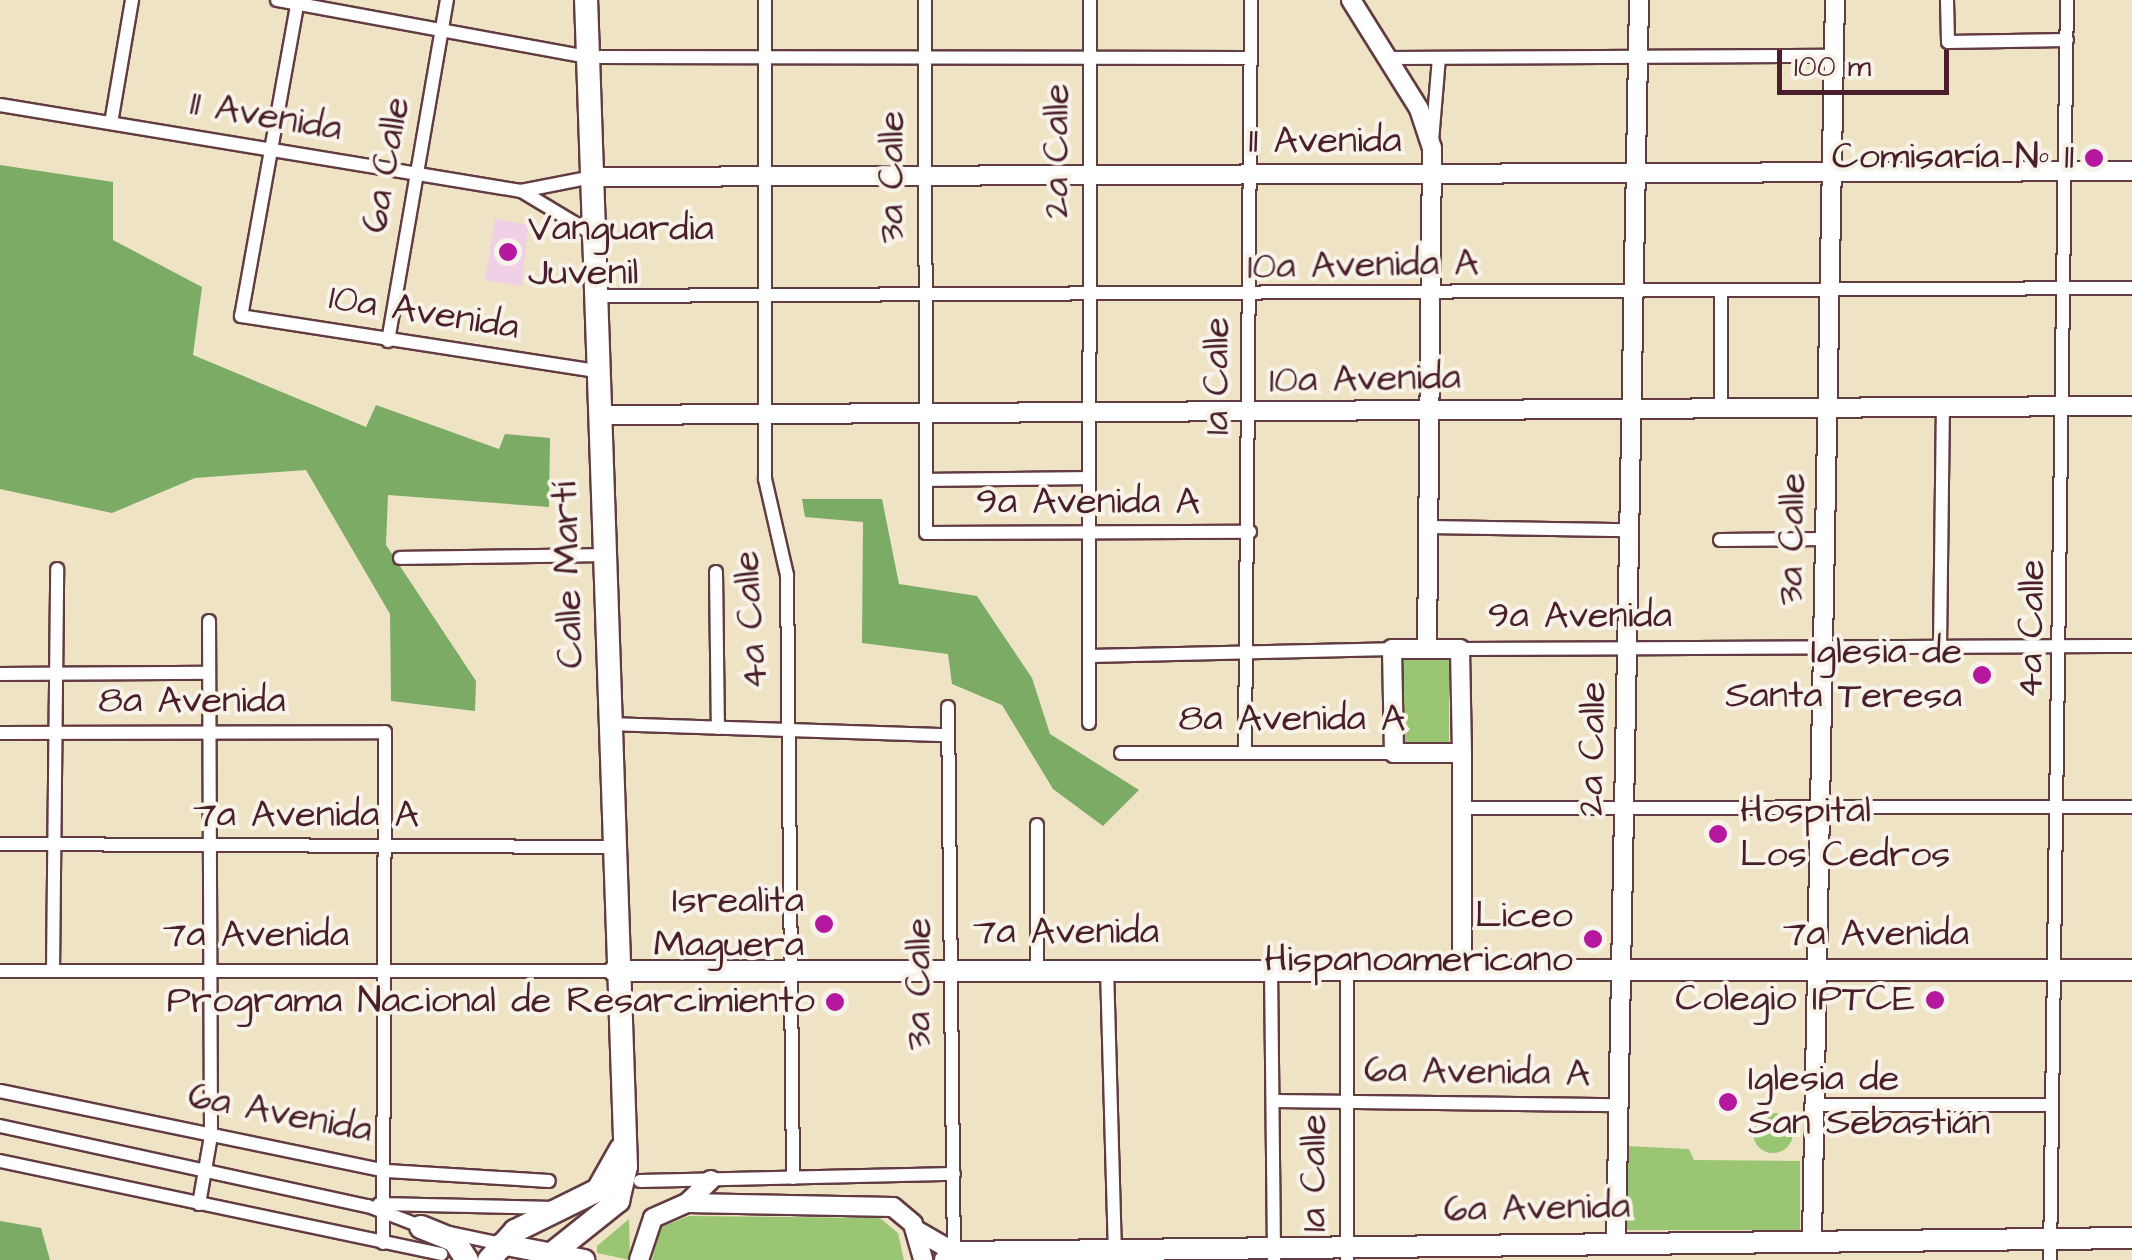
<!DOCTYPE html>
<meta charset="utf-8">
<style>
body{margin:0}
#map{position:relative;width:2132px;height:1260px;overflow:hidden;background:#efe3c6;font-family:"Architects Daughter",sans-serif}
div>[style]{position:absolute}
.built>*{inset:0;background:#efd0e6}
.green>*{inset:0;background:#9ac673}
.round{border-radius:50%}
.forest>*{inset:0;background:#7bab65}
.roads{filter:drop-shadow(2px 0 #633c42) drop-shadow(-2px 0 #633c42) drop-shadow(0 2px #633c42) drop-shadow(0 -2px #633c42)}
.street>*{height:12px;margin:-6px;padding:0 6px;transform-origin:6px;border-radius:6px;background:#fff}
.secondary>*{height:18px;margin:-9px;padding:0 9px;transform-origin:9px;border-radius:9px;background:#fff}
.primary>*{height:20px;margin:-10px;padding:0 10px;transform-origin:10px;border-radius:10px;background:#fff}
.highway>*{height:22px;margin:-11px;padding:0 11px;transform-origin:11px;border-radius:11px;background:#fff}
.dots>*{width:28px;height:28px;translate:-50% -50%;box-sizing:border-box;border:5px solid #f7f3e8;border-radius:50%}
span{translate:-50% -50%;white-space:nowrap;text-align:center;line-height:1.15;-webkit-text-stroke:8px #f7f3e8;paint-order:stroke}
.street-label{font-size:38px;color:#4a1f2b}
.poi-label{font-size:38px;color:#4a1f2b}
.right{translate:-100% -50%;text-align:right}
.left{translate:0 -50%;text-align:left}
.scale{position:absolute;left:1777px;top:50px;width:172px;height:45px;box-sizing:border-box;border:5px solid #4a1f2b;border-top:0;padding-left:12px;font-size:30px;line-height:35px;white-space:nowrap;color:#4a1f2b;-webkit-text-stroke:8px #f7f3e8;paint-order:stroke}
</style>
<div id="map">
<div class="built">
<div style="clip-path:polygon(495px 219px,528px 225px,522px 286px,485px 280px)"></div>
</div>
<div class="green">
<div style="clip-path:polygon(1400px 657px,1449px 658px,1449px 742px,1400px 742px)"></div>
<div class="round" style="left:1753px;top:1113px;width:40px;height:40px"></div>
<div style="clip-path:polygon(1625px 1146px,1689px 1149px,1694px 1160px,1800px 1161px,1800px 1230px,1623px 1230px)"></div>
<div style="clip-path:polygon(689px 1216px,880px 1218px,898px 1233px,904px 1260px,652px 1260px,661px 1227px)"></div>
<div style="clip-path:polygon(629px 1219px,630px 1260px,597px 1253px,597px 1246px)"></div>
</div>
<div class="forest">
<div style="clip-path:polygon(0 165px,113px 182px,113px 240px,202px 287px,193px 355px,366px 427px,376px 405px,499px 449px,505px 434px,550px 438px,549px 507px,388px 495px,386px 545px,476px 681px,475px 711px,391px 701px,390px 614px,306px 470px,195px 478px,112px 513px,0 489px)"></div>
<div style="clip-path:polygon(802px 499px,882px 499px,899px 584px,977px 596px,1032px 678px,1050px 734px,1139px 790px,1103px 826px,1053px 789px,1002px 705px,952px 684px,948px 654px,862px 643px,863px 522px,805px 517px)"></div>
<div style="clip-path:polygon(0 1221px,41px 1228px,50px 1260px,0 1260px)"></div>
</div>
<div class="roads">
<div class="street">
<div style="left:277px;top:0;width:316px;rotate:10.4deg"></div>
<div style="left:588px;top:57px;width:662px;rotate:0.09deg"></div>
<div style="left:298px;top:0;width:321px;rotate:100.2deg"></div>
<div style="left:241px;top:316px;width:360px;rotate:8.8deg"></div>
<div style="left:765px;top:0;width:479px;rotate:90deg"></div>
<div style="left:765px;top:479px;width:98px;rotate:77.1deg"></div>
<div style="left:787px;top:575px;width:603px;rotate:89.43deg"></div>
<div style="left:925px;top:0;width:533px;rotate:89.89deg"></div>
<div style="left:926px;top:533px;width:324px;rotate:-0.2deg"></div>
<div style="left:1947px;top:0;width:42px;rotate:88.6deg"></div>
<div style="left:1948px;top:42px;width:119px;rotate:-1deg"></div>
<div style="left:1390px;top:58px;width:444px;rotate:-0.3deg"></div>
<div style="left:0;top:105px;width:528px;rotate:9.37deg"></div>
<div style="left:521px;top:191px;width:72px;rotate:-11.2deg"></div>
<div style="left:111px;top:123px;width:125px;rotate:-80.3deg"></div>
<div style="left:1432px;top:141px;width:83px;rotate:-85.2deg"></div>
<div style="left:523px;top:192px;width:82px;rotate:31deg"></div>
<div style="left:1721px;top:292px;width:118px;rotate:90deg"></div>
<div style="left:595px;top:296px;width:1537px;rotate:-0.3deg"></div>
<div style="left:388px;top:341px;width:346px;rotate:-80.2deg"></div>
<div style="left:926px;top:480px;width:163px;rotate:-0.7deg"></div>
<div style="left:1428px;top:527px;width:201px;rotate:0.9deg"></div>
<div style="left:1720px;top:540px;width:105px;rotate:-0.5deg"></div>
<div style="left:400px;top:558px;width:203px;rotate:-0.8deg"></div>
<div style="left:716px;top:572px;width:156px;rotate:89.3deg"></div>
<div style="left:1940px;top:647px;width:240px;rotate:-89.3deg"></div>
<div style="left:1460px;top:649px;width:672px;rotate:-0.26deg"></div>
<div style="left:1089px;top:656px;width:303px;rotate:-1.3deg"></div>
<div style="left:0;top:674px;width:209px;rotate:-0.3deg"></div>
<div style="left:948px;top:707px;width:551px;rotate:89.38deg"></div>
<div style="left:1089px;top:723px;width:723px;rotate:-89.92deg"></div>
<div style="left:608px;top:724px;width:339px;rotate:1.9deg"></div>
<div style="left:0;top:733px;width:385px;rotate:-0.1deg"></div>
<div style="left:385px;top:732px;width:511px;rotate:90.22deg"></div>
<div style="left:1245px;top:752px;width:752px;rotate:-89.54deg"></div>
<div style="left:1121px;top:753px;width:273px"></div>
<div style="left:1462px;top:808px;width:670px;rotate:-0.09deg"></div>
<div style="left:1037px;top:825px;width:143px;rotate:90deg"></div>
<div style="left:0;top:844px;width:612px;rotate:0.28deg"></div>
<div style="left:1271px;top:966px;width:294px;rotate:89.4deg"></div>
<div style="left:1107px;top:968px;width:287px;rotate:88.4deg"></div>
<div style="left:0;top:971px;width:614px"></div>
<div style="left:53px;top:971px;width:402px;rotate:-89.4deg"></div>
<div style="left:0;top:1091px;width:395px;rotate:11.7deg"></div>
<div style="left:387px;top:1171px;width:162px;rotate:3.5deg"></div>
<div style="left:1275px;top:1101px;width:344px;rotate:0.7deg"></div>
<div style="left:1815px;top:1105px;width:236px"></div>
<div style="left:0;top:1126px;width:377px;rotate:12.3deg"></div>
<div style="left:368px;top:1206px;width:61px;rotate:21.1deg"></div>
<div style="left:0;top:1161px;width:451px;rotate:11.9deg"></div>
<div style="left:640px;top:1181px;width:314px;rotate:-1.3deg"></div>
<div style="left:199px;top:1204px;width:69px;rotate:-80deg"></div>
<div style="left:211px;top:1136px;width:515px;rotate:-90.22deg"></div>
<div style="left:379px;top:1204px;width:175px;rotate:1.3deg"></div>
<div style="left:450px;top:1233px;width:52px;rotate:12.2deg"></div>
<div style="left:1347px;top:1260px;width:292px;rotate:-90deg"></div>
<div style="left:2050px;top:1260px;width:1260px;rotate:-89.23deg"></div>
</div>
<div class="secondary">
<div style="left:1351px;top:0;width:128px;rotate:58deg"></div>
<div style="left:1419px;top:109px;width:41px;rotate:71.6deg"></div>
<div style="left:1432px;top:148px;width:501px;rotate:90.57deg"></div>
<div style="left:592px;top:177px;width:1540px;rotate:-0.22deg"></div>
<div style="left:599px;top:415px;width:1533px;rotate:-0.34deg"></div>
<div style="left:1462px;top:753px;width:68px;rotate:180deg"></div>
<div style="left:1394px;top:753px;width:104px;rotate:-91.1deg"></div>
<div style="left:1392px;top:649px;width:68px"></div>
<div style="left:1460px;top:649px;width:104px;rotate:88.9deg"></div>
<div style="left:1462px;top:753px;width:212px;rotate:90deg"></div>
<div style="left:687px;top:1203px;width:33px;rotate:-44deg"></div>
<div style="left:916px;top:1230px;width:44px;rotate:30.1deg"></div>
<div style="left:1812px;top:1240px;width:1240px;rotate:-88.94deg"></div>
<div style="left:1616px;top:1243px;width:1243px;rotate:-88.94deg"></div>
<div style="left:639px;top:1260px;width:44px;rotate:-71.6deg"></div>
<div style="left:653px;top:1218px;width:37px;rotate:-24deg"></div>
<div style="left:687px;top:1203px;width:206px;rotate:1.1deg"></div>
<div style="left:893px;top:1207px;width:26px;rotate:40deg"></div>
<div style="left:913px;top:1224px;width:37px;rotate:74deg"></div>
</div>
<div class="primary">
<div style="left:614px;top:971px;width:1518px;rotate:-0.04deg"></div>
<div style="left:501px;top:1244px;width:85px;rotate:10.9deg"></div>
<div style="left:945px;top:1260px;width:12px;rotate:-42deg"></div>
<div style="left:954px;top:1252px;width:1178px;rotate:-0.68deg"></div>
</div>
<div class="highway">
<div style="left:421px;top:1227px;width:35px;rotate:22deg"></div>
<div style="left:454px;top:1240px;width:24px;rotate:57deg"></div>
<div style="left:489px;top:1260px;width:39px;rotate:-48deg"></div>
<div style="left:515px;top:1231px;width:93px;rotate:-26.3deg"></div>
<div style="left:598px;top:1190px;width:47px;rotate:-60.7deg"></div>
<div style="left:544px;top:1260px;width:95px;rotate:-38.6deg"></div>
<div style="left:618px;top:1201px;width:35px;rotate:-77deg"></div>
<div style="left:626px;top:1167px;width:1168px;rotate:-91.96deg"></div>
</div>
</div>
<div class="dots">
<div style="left:2094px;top:158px;background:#b5179e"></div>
<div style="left:508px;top:252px;background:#b5179e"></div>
<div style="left:1982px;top:675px;background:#b5179e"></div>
<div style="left:1718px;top:834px;background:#b5179e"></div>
<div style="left:824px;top:924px;background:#b5179e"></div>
<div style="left:1593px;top:939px;background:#b5179e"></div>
<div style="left:1935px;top:1000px;background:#b5179e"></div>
<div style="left:835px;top:1002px;background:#b5179e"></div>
<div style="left:1728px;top:1102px;background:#b5179e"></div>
</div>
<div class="street-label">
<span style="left:266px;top:117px;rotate:10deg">11 Avenida</span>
<span style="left:1325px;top:142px">11 Avenida</span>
<span style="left:1058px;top:151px;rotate:-90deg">2a Calle</span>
<span style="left:387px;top:165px;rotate:-80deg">6a Calle</span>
<span style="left:893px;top:177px;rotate:-90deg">3a Calle</span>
<span style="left:1363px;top:266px;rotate:-1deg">10a Avenida A</span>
<span style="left:424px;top:313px;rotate:9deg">10a Avenida</span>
<span style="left:1218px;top:376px;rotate:-90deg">1a Calle</span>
<span style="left:1365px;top:380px;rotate:-1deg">10a Avenida</span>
<span style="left:1088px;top:503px">9a Avenida A</span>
<span style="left:1793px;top:539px;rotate:-89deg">3a Calle</span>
<span style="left:569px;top:575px;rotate:-92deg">Calle Martí</span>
<span style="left:1580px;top:617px">9a Avenida</span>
<span style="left:752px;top:620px;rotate:-94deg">4a Calle</span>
<span style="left:2032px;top:629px;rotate:-89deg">4a Calle</span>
<span style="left:192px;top:702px">8a Avenida</span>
<span style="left:1292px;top:720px">8a Avenida A</span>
<span style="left:1593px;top:749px;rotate:-89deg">2a Calle</span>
<span style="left:306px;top:816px">7a Avenida A</span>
<span style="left:1066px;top:933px">7a Avenida</span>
<span style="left:1876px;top:935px">7a Avenida</span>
<span style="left:256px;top:936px">7a Avenida</span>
<span style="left:920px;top:984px;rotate:-90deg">3a Calle</span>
<span style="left:1477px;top:1073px;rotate:1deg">6a Avenida A</span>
<span style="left:280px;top:1114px;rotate:11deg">6a Avenida</span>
<span style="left:1315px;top:1173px;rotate:-90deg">1a Calle</span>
<span style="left:1537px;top:1209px;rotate:-1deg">6a Avenida</span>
</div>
<div class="poi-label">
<span class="right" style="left:2074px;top:158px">Comisaría Nº 11</span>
<span class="left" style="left:528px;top:252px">Vanguardia<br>Juvenil</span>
<span class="right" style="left:1962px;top:675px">Iglesia de<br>Santa Teresa</span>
<span class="left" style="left:1740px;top:834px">Hospital<br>Los Cedros</span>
<span class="right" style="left:804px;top:924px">Isrealita<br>Maguera</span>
<span class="right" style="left:1573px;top:939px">Liceo<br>Hispanoamericano</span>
<span class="right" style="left:1915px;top:1000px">Colegio IPTCE</span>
<span class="right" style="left:815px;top:1002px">Programa Nacional de Resarcimiento</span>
<span class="left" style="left:1748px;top:1102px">Iglesia de<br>San Sebastián</span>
</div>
<div class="scale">100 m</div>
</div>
